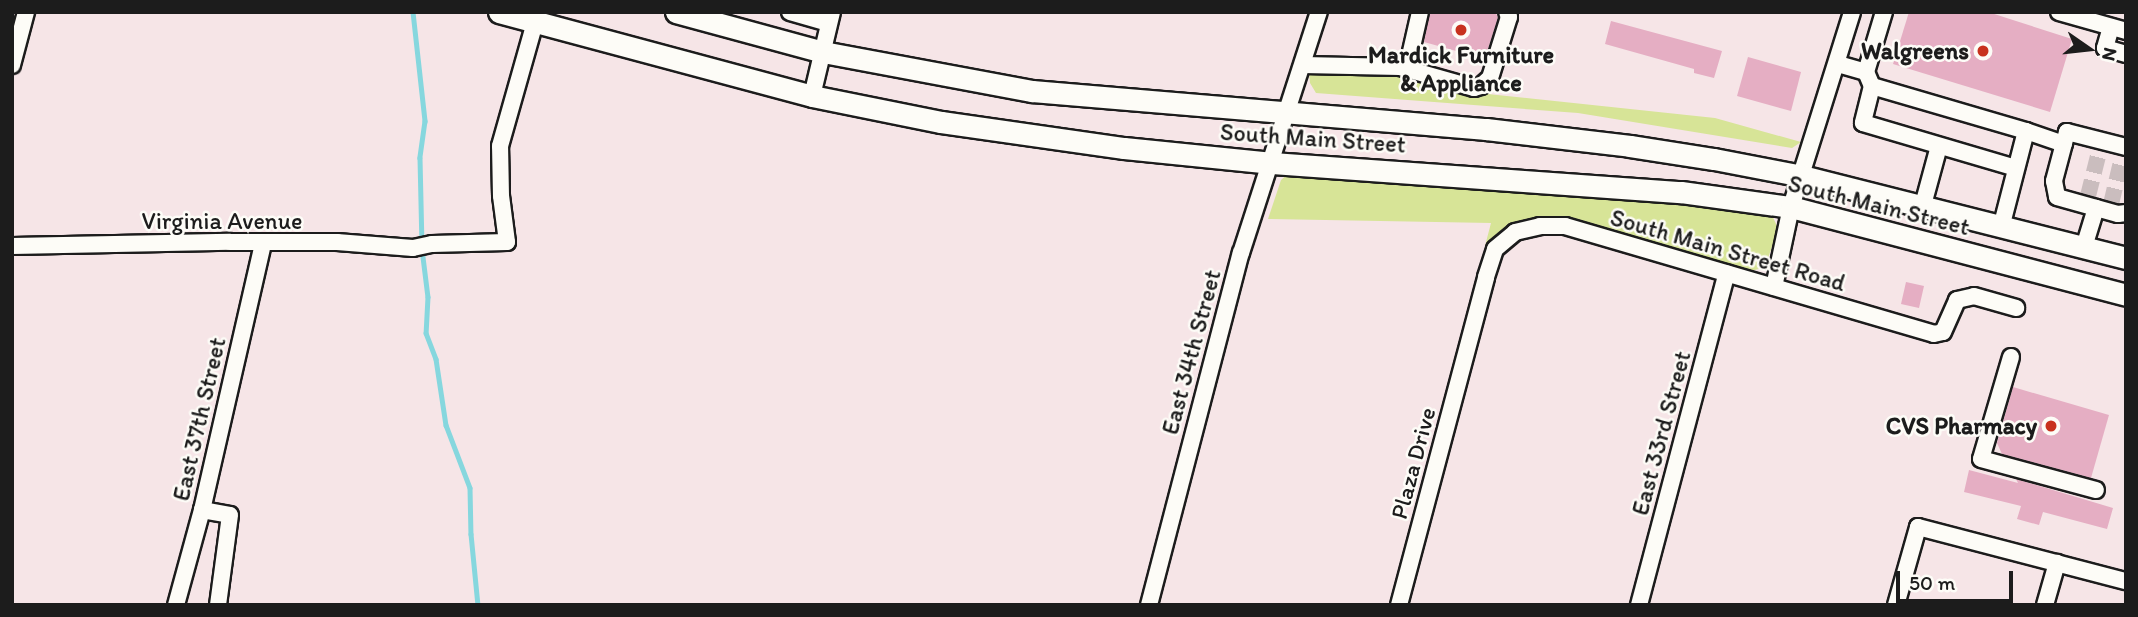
<!DOCTYPE html>
<style>
body{margin:0}
#map{position:relative;width:2138px;height:617px;overflow:hidden;background:#f6e5e7;font-family:Itim,sans-serif}
div>[style]{position:absolute}
.green>*{inset:0;background:#d7e497}
.stream>*{height:4.5px;margin:-2.25px;padding:0 2.25px;transform-origin:2.25px;border-radius:2.25px;background:#86d7de}
.building>*{inset:0;background:#e5aec3}
.minor-tunnel>*{height:16px;margin-top:-8px;transform-origin:0;background:repeating-linear-gradient(90deg,#cabdbe 0 16px,transparent 0 24px)}
.roads{filter:drop-shadow(2px 0 #1c1c1c) drop-shadow(-2px 0 #1c1c1c) drop-shadow(0 2px #1c1c1c) drop-shadow(0 -2px #1c1c1c)}
.minor>*{height:16px;margin:-8px;padding:0 8px;transform-origin:8px;border-radius:8px;background:#fdfcf7}
.major>*{height:21px;margin:-10.5px;padding:0 10.5px;transform-origin:10.5px;border-radius:10.5px;background:#fdfcf7}
.dots>*{width:19px;height:19px;translate:-50% -50%;box-sizing:border-box;border:4px solid #fdfcf7;border-radius:50%}
span{translate:-50% -50%;white-space:nowrap;text-align:center;line-height:1.15;-webkit-text-stroke:5px #fdfcf7;paint-order:stroke}
.poi-label{font-size:24px;color:#1c1c1c;font-weight:700}
.right{translate:-100% -50%;text-align:right}
.street-label{font-size:24px;color:#1c1c1c}
.frame{position:absolute;inset:0;border:14px solid #1c1c1c;pointer-events:none}
.north{position:absolute;left:2054px;top:14px;width:70px;height:70px;-webkit-text-stroke:5px #fdfcf7;paint-order:stroke;rotate:104deg;font-size:19px;font-weight:700;line-height:28px;text-align:center;color:#1c1c1c}
.north::after{content:'';display:block;margin:auto;width:24px;height:32px;background:#1c1c1c;clip-path:polygon(50% 0,100% 100%,50% 72%,0 100%)}
.scale{position:absolute;left:1896px;top:571px;width:117px;height:32px;box-sizing:border-box;border:4px solid #1c1c1c;border-top:0;padding-left:9px;font-size:21px;line-height:24px;white-space:nowrap;color:#1c1c1c;-webkit-text-stroke:5px #fdfcf7;paint-order:stroke}
</style>
<div id="map">
<div class="green">
<div style="clip-path:polygon(1309px 72px,1404px 73px,1478px 93px,1715px 118px,1801px 142px,1792px 148px,1578px 113px,1316px 93px,1310px 83px)"></div>
<div style="clip-path:polygon(1291px 171px,1653px 196px,1771px 213px,1777px 226px,1776px 235px,1765px 267px,1748px 272px,1591px 224px,1561px 219px,1521px 221px,1510px 225px,1485px 246px,1491px 223px,1268px 219px,1281px 180px)"></div>
</div>
<div class="stream">
<div style="left:413px;top:12px;width:110px;rotate:83.7deg"></div>
<div style="left:425px;top:121px;width:37px;rotate:98deg"></div>
<div style="left:420px;top:158px;width:91px;rotate:88.7deg"></div>
<div style="left:422px;top:249px;width:48px;rotate:82.9deg"></div>
<div style="left:428px;top:297px;width:36px;rotate:93deg"></div>
<div style="left:426px;top:333px;width:28px;rotate:69deg"></div>
<div style="left:436px;top:359px;width:67px;rotate:81.4deg"></div>
<div style="left:446px;top:425px;width:67px;rotate:69.1deg"></div>
<div style="left:470px;top:488px;width:46px;rotate:88.8deg"></div>
<div style="left:471px;top:534px;width:71px;rotate:84.4deg"></div>
</div>
<div class="building">
<div style="clip-path:polygon(1430px 12px,1495px 12px,1498px 17px,1485px 59px,1424px 42px)"></div>
<div style="clip-path:polygon(1909px 12px,1988px 12px,2072px 39px,2050px 112px,1893px 64px)"></div>
<div style="clip-path:polygon(1611px 21px,1722px 51px,1714px 78px,1694px 73px,1694px 69px,1605px 44px)"></div>
<div style="clip-path:polygon(1748px 57px,1801px 72px,1791px 111px,1737px 96px)"></div>
<div style="clip-path:polygon(1906px 282px,1924px 286px,1919px 308px,1901px 304px)"></div>
<div style="clip-path:polygon(2013px 387px,2109px 415px,2091px 478px,2002px 454px,1997px 443px)"></div>
<div style="clip-path:polygon(1969px 470px,2018px 483px,2016px 479px,2113px 508px,2107px 529px,2043px 512px,2039px 525px,2017px 519px,2021px 506px,1964px 492px)"></div>
</div>
<div class="minor-tunnel">
<div style="left:2088px;top:196px;width:41px;rotate:-76deg"></div>
<div style="left:2111px;top:204px;width:43px;rotate:-76.6deg"></div>
</div>
<div class="roads">
<div class="minor">
<div style="left:790px;top:12px;width:40px;rotate:16deg"></div>
<div style="left:2059px;top:12px;width:70px;rotate:15.8deg"></div>
<div style="left:2111px;top:27px;width:22px;rotate:106deg"></div>
<div style="left:2105px;top:48px;width:22px;rotate:16deg"></div>
<div style="left:1838px;top:64px;width:29px;rotate:16deg"></div>
<div style="left:1866px;top:72px;width:15px;rotate:67deg"></div>
<div style="left:1872px;top:86px;width:160px;rotate:16.3deg"></div>
<div style="left:2026px;top:131px;width:96px;rotate:104.5deg"></div>
<div style="left:12px;top:65px;width:55px;rotate:-75.2deg"></div>
<div style="left:1303px;top:65px;width:97px;rotate:1.2deg"></div>
<div style="left:1400px;top:67px;width:77px;rotate:15.8deg"></div>
<div style="left:1474px;top:88px;width:7px;rotate:-16deg"></div>
<div style="left:1481px;top:86px;width:12px;rotate:-42deg"></div>
<div style="left:1490px;top:78px;width:64px;rotate:-72.7deg"></div>
<div style="left:1509px;top:17px;width:5px;rotate:-112deg"></div>
<div style="left:1407px;top:69px;width:58px;rotate:-77.2deg"></div>
<div style="left:1866px;top:72px;width:63px;rotate:-73.3deg"></div>
<div style="left:1872px;top:86px;width:38px;rotate:104deg"></div>
<div style="left:1863px;top:123px;width:159px;rotate:16.4deg"></div>
<div style="left:812px;top:96px;width:86px;rotate:-76.6deg"></div>
<div style="left:2026px;top:131px;width:40px;rotate:18.9deg"></div>
<div style="left:2126px;top:147px;width:61px;rotate:-165.7deg"></div>
<div style="left:2067px;top:132px;width:51px;rotate:104.9deg"></div>
<div style="left:2054px;top:181px;width:16px;rotate:79deg"></div>
<div style="left:2057px;top:197px;width:63px;rotate:15.6deg"></div>
<div style="left:2118px;top:214px;width:8px;rotate:-7deg"></div>
<div style="left:1923px;top:205px;width:61px;rotate:-74.8deg"></div>
<div style="left:12px;top:246px;width:218px;rotate:-1.1deg"></div>
<div style="left:230px;top:242px;width:107px"></div>
<div style="left:337px;top:242px;width:76px;rotate:4.5deg"></div>
<div style="left:413px;top:248px;width:19px;rotate:-12deg"></div>
<div style="left:432px;top:244px;width:75px;rotate:-1.5deg"></div>
<div style="left:507px;top:242px;width:46px;rotate:-97.4deg"></div>
<div style="left:501px;top:196px;width:50px;rotate:-91.1deg"></div>
<div style="left:500px;top:146px;width:139px;rotate:-74.2deg"></div>
<div style="left:2084px;top:247px;width:41px;rotate:-72.9deg"></div>
<div style="left:1774px;top:287px;width:82px;rotate:-78deg"></div>
<div style="left:1791px;top:207px;width:204px;rotate:-72.6deg"></div>
<div style="left:2011px;top:357px;width:106px;rotate:106.4deg"></div>
<div style="left:1981px;top:459px;width:119px;rotate:15.1deg"></div>
<div style="left:202px;top:510px;width:28px;rotate:10deg"></div>
<div style="left:230px;top:515px;width:91px;rotate:97.6deg"></div>
<div style="left:176px;top:605px;width:98px;rotate:-74.7deg"></div>
<div style="left:202px;top:510px;width:274px;rotate:-77.1deg"></div>
<div style="left:1149px;top:605px;width:364px;rotate:-75.4deg"></div>
<div style="left:1241px;top:253px;width:253px;rotate:-72.1deg"></div>
<div style="left:1399px;top:605px;width:339px;rotate:-75.1deg"></div>
<div style="left:1486px;top:277px;width:29px;rotate:-72deg"></div>
<div style="left:1495px;top:249px;width:26px;rotate:-40deg"></div>
<div style="left:1515px;top:232px;width:26px;rotate:-13deg"></div>
<div style="left:1540px;top:226px;width:25px"></div>
<div style="left:1565px;top:226px;width:384px;rotate:16.3deg"></div>
<div style="left:1934px;top:334px;width:9px;rotate:-13deg"></div>
<div style="left:1943px;top:332px;width:35px;rotate:-66deg"></div>
<div style="left:1957px;top:300px;width:17px;rotate:-13deg"></div>
<div style="left:1974px;top:296px;width:44px;rotate:15.9deg"></div>
<div style="left:1639px;top:605px;width:343px;rotate:-75.2deg"></div>
<div style="left:1896px;top:605px;width:81px;rotate:-74.2deg"></div>
<div style="left:1918px;top:527px;width:215px;rotate:14.6deg"></div>
<div style="left:2045px;top:605px;width:44px;rotate:-74.1deg"></div>
</div>
<div class="major">
<div style="left:499px;top:12px;width:324px;rotate:15deg"></div>
<div style="left:812px;top:96px;width:132px;rotate:11.4deg"></div>
<div style="left:941px;top:122px;width:185px;rotate:8.1deg"></div>
<div style="left:1124px;top:148px;width:149px;rotate:5.8deg"></div>
<div style="left:1272px;top:163px;width:410px;rotate:4.1deg"></div>
<div style="left:1681px;top:192px;width:111px;rotate:7.8deg"></div>
<div style="left:1791px;top:207px;width:346px;rotate:14.7deg"></div>
<div style="left:676px;top:12px;width:152px;rotate:15.2deg"></div>
<div style="left:823px;top:52px;width:213px;rotate:10.6deg"></div>
<div style="left:1032px;top:91px;width:456px;rotate:4.8deg"></div>
<div style="left:1486px;top:129px;width:145px;rotate:6.7deg"></div>
<div style="left:1630px;top:146px;width:85px;rotate:8.8deg"></div>
<div style="left:1714px;top:159px;width:90px;rotate:10.9deg"></div>
<div style="left:1802px;top:176px;width:334px;rotate:14.2deg"></div>
</div>
</div>
<div class="dots">
<div style="left:1461px;top:30px;background:#c8321e"></div>
<div style="left:1983px;top:51px;background:#c8321e"></div>
<div style="left:2051px;top:426px;background:#c8321e"></div>
</div>
<div class="poi-label">
<span class="right" style="left:1969px;top:51px">Walgreens</span>
<span style="left:1461px;top:69px">Mardick Furniture<br>&amp; Appliance</span>
<span class="right" style="left:2037px;top:426px">CVS Pharmacy</span>
</div>
<div class="street-label">
<span style="left:1313px;top:138px;rotate:4deg">South Main Street</span>
<span style="left:1879px;top:205px;rotate:14deg">South Main Street</span>
<span style="left:222px;top:221px">Virginia Avenue</span>
<span style="left:1728px;top:250px;rotate:16deg">South Main Street Road</span>
<span style="left:1191px;top:352px;rotate:-75deg">East 34th Street</span>
<span style="left:199px;top:419px;rotate:-77deg">East 37th Street</span>
<span style="left:1661px;top:433px;rotate:-75deg">East 33rd Street</span>
<span style="left:1413px;top:463px;rotate:-75deg">Plaza Drive</span>
</div>
<div class="frame"></div>
<div class="north">N</div>
<div class="scale">50 m</div>
</div>
